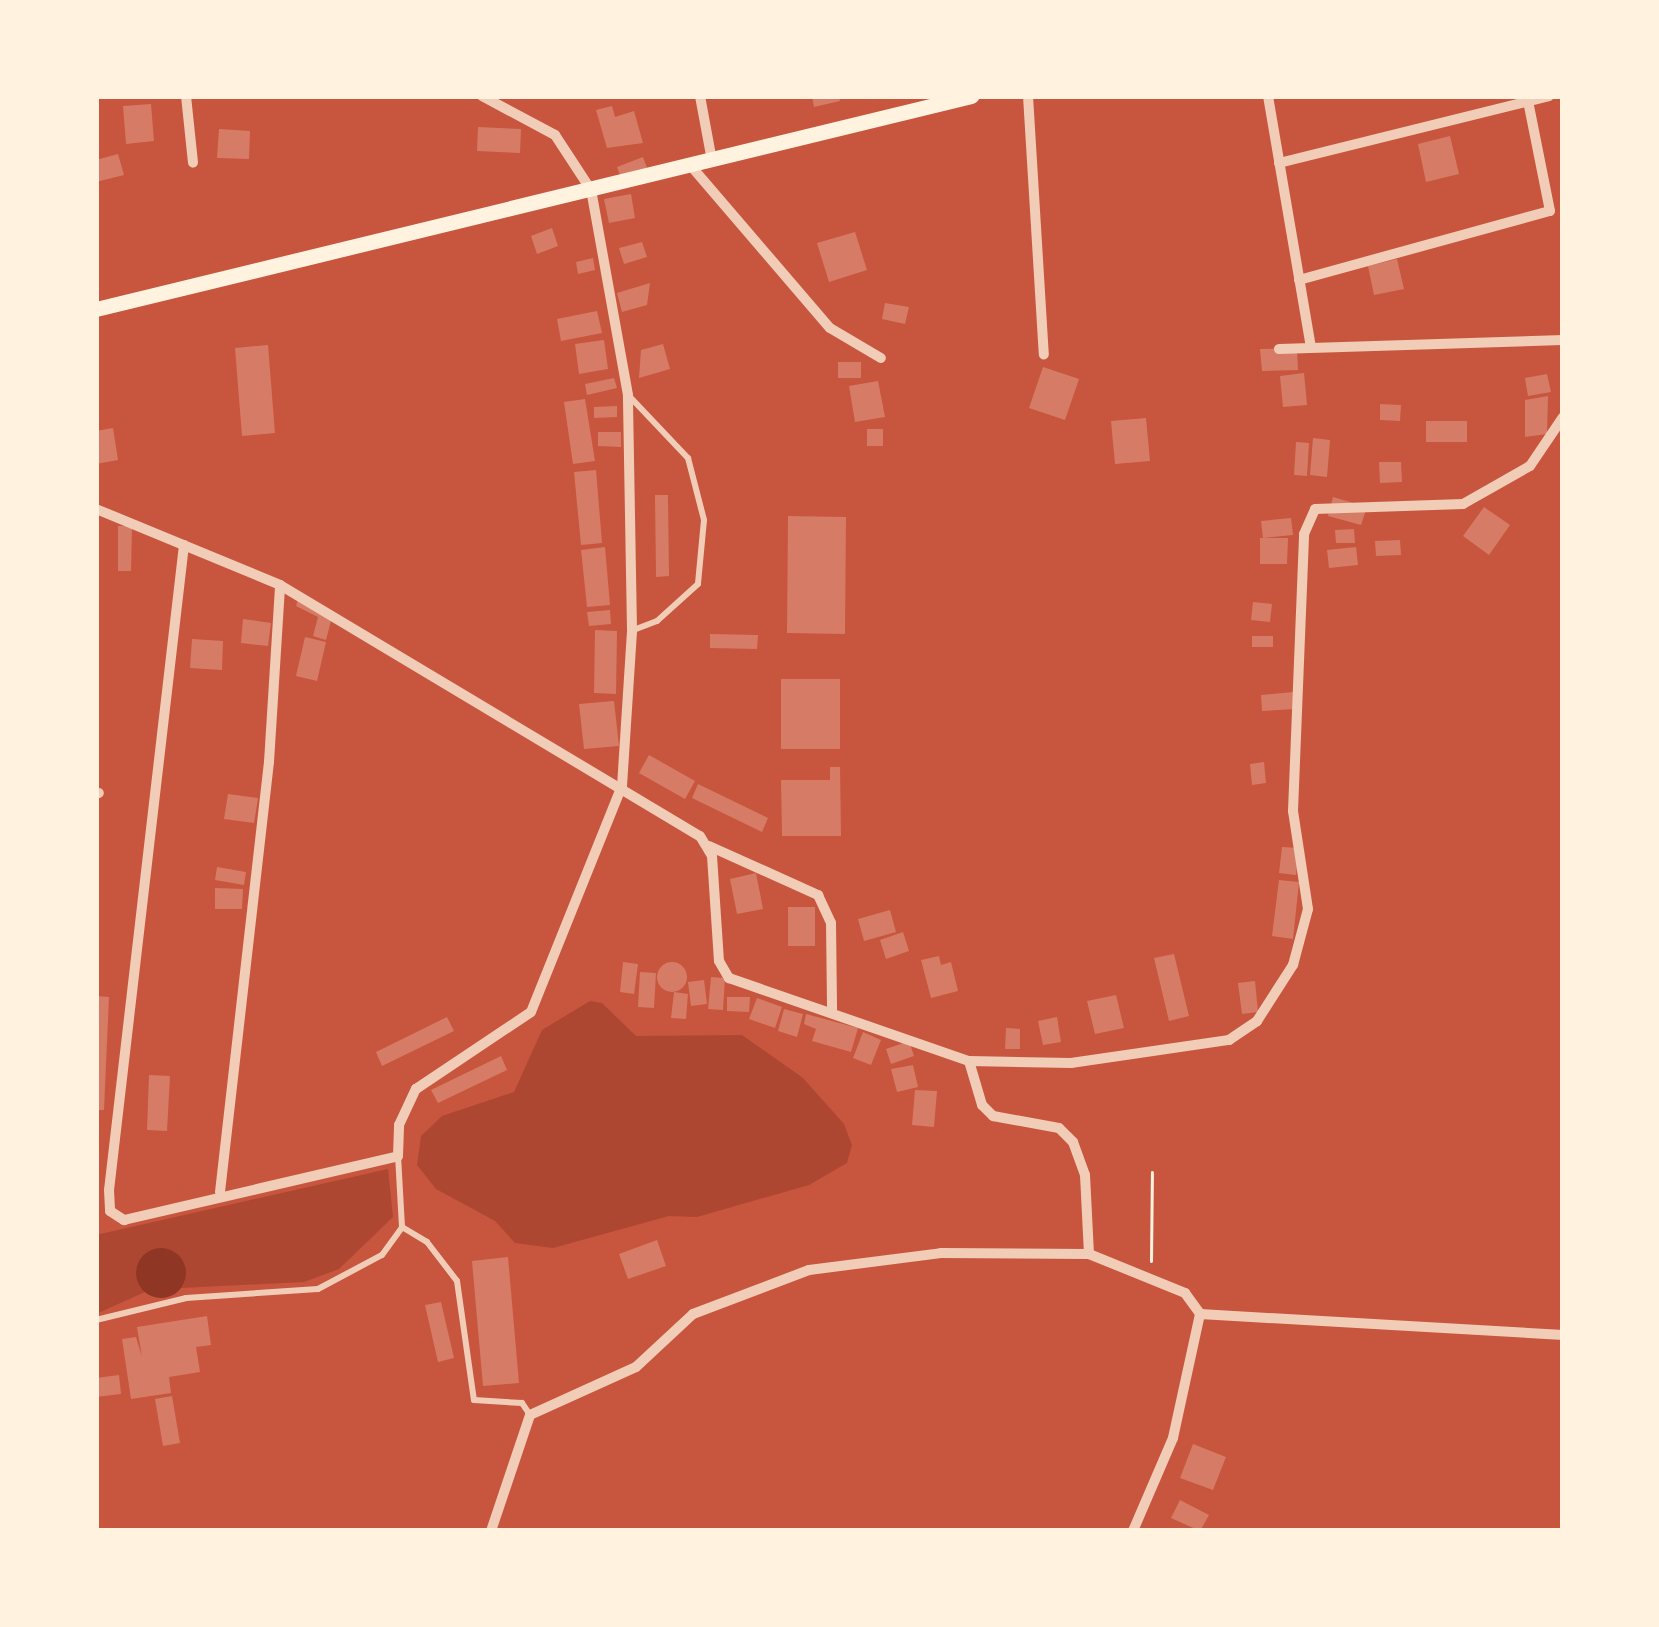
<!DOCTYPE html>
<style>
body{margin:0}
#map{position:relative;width:1659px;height:1627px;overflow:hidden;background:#c8553d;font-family:"Golos Text",sans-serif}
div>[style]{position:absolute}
.green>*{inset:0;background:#ae4732}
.water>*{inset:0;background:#8f3625}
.round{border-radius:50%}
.building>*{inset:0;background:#d67c66}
.path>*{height:3px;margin:-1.5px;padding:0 1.5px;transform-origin:1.5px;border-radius:1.5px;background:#fff3e0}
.service>*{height:6px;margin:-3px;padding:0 3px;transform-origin:3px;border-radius:3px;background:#f1ccb7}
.minor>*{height:10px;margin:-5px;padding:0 5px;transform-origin:5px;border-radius:5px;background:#f1ccb7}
.secondary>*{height:15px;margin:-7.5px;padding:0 7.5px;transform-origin:7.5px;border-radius:7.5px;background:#fff3e0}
span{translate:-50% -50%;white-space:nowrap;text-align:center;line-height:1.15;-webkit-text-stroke:9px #fff3e0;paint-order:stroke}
.frame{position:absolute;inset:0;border:99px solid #fff3e0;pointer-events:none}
</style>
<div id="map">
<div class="green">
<div style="clip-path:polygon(590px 1001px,602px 1003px,636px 1036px,742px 1035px,803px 1078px,844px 1124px,852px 1145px,847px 1163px,809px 1185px,697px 1217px,669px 1216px,553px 1248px,515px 1243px,495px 1221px,436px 1189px,417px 1165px,421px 1136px,442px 1116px,514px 1092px,542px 1030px)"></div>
<div style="clip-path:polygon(388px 1169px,393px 1217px,339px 1269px,304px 1282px,181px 1288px,185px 1281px,144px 1255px,136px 1270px,145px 1292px,96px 1314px,96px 1235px)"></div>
</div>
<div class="water">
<div class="round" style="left:136px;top:1248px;width:50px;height:50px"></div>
</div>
<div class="building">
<div style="clip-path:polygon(812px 96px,839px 96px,840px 101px,814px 107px)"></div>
<div style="clip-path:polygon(151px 104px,154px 141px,126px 144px,123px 106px)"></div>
<div style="clip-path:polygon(612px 106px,615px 117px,634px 111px,643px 143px,607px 148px,596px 110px)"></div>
<div style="clip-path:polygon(478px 127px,521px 129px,520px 153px,477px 151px)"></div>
<div style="clip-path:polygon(219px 129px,250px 131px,249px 159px,217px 158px)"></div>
<div style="clip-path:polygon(1450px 136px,1459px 174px,1426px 182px,1418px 144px)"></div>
<div style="clip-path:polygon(118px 154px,124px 175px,96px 182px,96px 160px)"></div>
<div style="clip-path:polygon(643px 157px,647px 168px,621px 178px,617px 167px)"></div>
<div style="clip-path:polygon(631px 194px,635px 218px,609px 223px,604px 199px)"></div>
<div style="clip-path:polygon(552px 228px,558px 246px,537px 254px,531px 236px)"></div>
<div style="clip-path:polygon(855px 232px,867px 270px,829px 282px,817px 243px)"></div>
<div style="clip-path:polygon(642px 242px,647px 257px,624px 264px,619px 248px)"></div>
<div style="clip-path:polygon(593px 258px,595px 270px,578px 274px,576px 262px)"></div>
<div style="clip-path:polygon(1397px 259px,1404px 289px,1374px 295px,1368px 266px)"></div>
<div style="clip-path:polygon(650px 283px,647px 305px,622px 312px,617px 293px)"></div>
<div style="clip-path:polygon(885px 303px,909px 307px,905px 324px,882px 319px)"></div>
<div style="clip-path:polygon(597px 311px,602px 333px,561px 341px,557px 319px)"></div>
<div style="clip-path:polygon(604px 340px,608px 369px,579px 374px,575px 344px)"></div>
<div style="clip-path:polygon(663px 344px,670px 369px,639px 378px,641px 350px)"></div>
<div style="clip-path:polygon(268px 345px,275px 433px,242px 436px,235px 348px)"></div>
<div style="clip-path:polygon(1297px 348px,1298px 370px,1262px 371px,1260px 349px)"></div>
<div style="clip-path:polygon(838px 362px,861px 362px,861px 378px,838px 378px)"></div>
<div style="clip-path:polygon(1043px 367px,1079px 379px,1065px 420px,1029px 408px)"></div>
<div style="clip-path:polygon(1304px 373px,1307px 405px,1283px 407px,1280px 376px)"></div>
<div style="clip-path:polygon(1547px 374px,1551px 392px,1528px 396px,1525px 378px)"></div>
<div style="clip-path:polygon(614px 378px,617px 388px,587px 395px,585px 384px)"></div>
<div style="clip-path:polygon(878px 381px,885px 417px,855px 422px,849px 386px)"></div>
<div style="clip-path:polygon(1548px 396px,1547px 434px,1525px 437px,1525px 400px)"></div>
<div style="clip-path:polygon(585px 399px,595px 461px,573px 464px,564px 402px)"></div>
<div style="clip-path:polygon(1380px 404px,1401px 405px,1400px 421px,1380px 420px)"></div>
<div style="clip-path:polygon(617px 406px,617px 417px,594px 418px,594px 407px)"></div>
<div style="clip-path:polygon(1146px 418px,1150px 461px,1115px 464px,1111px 421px)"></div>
<div style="clip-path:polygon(1426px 421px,1467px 421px,1467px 442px,1426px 442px)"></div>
<div style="clip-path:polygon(113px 428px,118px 460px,96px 464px,96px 431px)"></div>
<div style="clip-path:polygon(867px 429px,883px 429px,883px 446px,867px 446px)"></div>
<div style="clip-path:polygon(598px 432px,621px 432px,621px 447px,598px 446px)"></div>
<div style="clip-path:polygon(1313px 438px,1330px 440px,1327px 477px,1310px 475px)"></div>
<div style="clip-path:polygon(1296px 442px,1309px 443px,1307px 476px,1294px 475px)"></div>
<div style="clip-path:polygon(1379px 462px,1401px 462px,1402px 482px,1380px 483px)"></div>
<div style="clip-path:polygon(596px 470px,602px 543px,581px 545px,574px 472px)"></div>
<div style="clip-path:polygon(655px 495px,668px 495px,669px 576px,656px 577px)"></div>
<div style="clip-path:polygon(1333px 497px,1367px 507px,1361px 525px,1328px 516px)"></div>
<div style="clip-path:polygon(1484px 507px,1510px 525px,1489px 555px,1463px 536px)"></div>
<div style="clip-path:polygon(788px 516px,846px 517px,845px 634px,787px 633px)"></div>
<div style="clip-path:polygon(1291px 518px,1293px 535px,1263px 538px,1261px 521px)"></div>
<div style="clip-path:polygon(118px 526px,132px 526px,131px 571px,118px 571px)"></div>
<div style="clip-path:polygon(1354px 529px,1355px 543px,1336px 543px,1335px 530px)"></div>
<div style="clip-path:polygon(1260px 538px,1288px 538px,1287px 564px,1260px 564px)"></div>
<div style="clip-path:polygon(1400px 540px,1401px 555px,1376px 556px,1375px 541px)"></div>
<div style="clip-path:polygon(605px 547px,610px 605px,587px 607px,581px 550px)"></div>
<div style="clip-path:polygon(1356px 547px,1358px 565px,1329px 568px,1327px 550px)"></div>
<div style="clip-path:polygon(299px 596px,333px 613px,326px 640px,313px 636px,318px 617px,296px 606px)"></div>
<div style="clip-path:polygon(1253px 602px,1272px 604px,1270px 622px,1251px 620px)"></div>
<div style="clip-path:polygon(610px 610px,611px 624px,589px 626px,587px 612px)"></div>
<div style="clip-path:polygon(243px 619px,271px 623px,268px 646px,241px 643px)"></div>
<div style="clip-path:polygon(595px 630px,617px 631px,616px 694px,594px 693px)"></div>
<div style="clip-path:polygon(710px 634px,758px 635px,757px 649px,710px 648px)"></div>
<div style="clip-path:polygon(1252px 636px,1273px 636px,1273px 647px,1252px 647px)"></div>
<div style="clip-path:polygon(305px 637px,326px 642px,317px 681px,296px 676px)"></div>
<div style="clip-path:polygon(192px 639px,223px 641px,222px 670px,190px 668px)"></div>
<div style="clip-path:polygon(781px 679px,840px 679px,840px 749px,781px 749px)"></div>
<div style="clip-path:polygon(1293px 692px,1295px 709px,1262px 711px,1261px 695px)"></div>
<div style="clip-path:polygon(614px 701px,619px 746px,584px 749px,579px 704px)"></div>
<div style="clip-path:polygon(649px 755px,695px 781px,685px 799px,639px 773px)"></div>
<div style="clip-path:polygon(1264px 762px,1266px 783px,1252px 785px,1250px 764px)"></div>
<div style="clip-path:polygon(830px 767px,840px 767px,841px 836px,782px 836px,781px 780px,830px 780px)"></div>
<div style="clip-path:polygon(698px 784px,768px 818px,762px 832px,692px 798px)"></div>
<div style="clip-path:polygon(228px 794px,258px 798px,254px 823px,224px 819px)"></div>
<div style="clip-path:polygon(1282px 847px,1299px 848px,1296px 875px,1279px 873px)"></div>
<div style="clip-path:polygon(217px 867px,246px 872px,244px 885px,215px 880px)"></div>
<div style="clip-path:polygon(756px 873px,763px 909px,737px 914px,730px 879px)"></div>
<div style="clip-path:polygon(1279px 880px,1299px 882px,1293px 939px,1272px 936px)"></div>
<div style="clip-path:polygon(215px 888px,243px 889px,242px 909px,215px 909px)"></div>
<div style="clip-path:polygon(788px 907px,815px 907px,815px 946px,788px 946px)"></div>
<div style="clip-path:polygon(890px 910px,896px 932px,864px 941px,858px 919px)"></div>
<div style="clip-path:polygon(903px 932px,909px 951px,886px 959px,880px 940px)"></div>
<div style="clip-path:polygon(1174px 954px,1189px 1016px,1169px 1021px,1154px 958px)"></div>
<div style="clip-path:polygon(939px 956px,941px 965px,951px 962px,958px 991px,931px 998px,921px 960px)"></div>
<div class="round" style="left:657px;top:962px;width:30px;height:30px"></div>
<div style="clip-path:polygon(623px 962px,638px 964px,634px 994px,620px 992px)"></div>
<div style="clip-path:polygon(640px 972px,656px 973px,654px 1008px,638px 1007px)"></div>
<div style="clip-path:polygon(711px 977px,725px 978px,723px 1010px,708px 1009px)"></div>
<div style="clip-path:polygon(704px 980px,707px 1004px,691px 1006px,688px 982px)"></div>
<div style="clip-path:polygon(1255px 981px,1258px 1012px,1242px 1014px,1238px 983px)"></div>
<div style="clip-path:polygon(674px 992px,688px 994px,686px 1019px,671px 1018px)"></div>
<div style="clip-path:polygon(1116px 995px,1124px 1028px,1095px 1034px,1087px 1001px)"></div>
<div style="clip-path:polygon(96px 996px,109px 997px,104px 1110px,96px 1110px)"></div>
<div style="clip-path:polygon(727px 997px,750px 997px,749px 1012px,727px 1011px)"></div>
<div style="clip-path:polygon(757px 998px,782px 1007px,775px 1028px,749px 1019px)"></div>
<div style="clip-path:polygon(784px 1009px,803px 1014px,797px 1037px,778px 1031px)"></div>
<div style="clip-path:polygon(806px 1014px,858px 1028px,851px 1052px,812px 1041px,816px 1029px,804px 1024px)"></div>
<div style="clip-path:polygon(447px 1017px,454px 1031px,382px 1066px,376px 1052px)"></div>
<div style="clip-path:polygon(1057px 1017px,1061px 1042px,1043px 1045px,1038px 1021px)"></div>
<div style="clip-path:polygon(1006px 1028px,1020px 1029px,1020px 1049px,1005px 1049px)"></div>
<div style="clip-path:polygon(863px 1032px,881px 1040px,871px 1065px,853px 1058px)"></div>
<div style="clip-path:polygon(909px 1041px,914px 1056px,891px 1064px,886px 1049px)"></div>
<div style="clip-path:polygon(501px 1056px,507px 1070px,438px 1103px,431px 1090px)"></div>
<div style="clip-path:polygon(913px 1065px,918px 1087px,897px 1092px,891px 1069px)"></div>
<div style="clip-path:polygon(149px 1075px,170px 1076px,167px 1131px,147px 1130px)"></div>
<div style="clip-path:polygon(915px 1090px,937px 1091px,934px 1127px,912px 1125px)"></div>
<div style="clip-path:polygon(657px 1240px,666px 1266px,628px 1279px,619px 1254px)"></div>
<div style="clip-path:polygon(508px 1257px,519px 1383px,483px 1386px,472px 1261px)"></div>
<div style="clip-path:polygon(441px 1302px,454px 1358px,438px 1362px,425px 1305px)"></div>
<div style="clip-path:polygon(207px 1316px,211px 1345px,196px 1347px,200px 1372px,169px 1377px,171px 1393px,131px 1399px,122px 1339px,136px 1337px,142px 1357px,137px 1327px)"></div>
<div style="clip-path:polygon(119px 1375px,121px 1394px,96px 1397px,96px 1378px)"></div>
<div style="clip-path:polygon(172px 1396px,180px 1443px,163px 1446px,155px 1399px)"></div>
<div style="clip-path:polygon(1193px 1444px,1226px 1457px,1213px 1490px,1180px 1478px)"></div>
<div style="clip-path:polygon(1180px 1500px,1209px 1515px,1200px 1531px,1171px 1518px)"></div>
</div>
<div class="path">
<div style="left:1151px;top:1261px;width:89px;rotate:-89.4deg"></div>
</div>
<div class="service">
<div style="left:631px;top:398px;width:83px;rotate:46.5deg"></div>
<div style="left:688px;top:458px;width:64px;rotate:75.5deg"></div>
<div style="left:704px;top:520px;width:64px;rotate:95.4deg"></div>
<div style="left:698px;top:584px;width:55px;rotate:137.9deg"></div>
<div style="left:657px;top:621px;width:26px;rotate:159deg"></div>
<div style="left:402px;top:1227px;width:29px;rotate:31deg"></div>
<div style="left:427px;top:1242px;width:49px;rotate:52.4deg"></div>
<div style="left:457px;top:1281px;width:120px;rotate:81.9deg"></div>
<div style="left:474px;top:1400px;width:48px;rotate:3.6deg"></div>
<div style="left:522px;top:1403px;width:14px;rotate:56deg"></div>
<div style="left:96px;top:1320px;width:93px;rotate:-13.7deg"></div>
<div style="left:186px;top:1298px;width:132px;rotate:-3.9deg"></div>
<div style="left:318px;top:1289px;width:72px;rotate:-28deg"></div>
<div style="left:382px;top:1255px;width:34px;rotate:-54deg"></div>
<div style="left:402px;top:1227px;width:71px;rotate:-93.2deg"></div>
</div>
<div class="minor">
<div style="left:186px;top:96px;width:67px;rotate:84deg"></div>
<div style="left:700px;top:96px;width:66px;rotate:79.5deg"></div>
<div style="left:1028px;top:96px;width:259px;rotate:86.5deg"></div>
<div style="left:1268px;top:96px;width:255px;rotate:80.3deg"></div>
<div style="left:1279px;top:163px;width:278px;rotate:-13.9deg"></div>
<div style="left:691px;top:166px;width:213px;rotate:49.4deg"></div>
<div style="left:830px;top:328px;width:59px;rotate:30.5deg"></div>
<div style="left:1299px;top:280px;width:260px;rotate:-15.4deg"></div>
<div style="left:1550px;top:211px;width:117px;rotate:-101.3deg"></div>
<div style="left:1279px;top:349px;width:284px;rotate:-1.8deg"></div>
<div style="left:96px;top:509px;width:199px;rotate:22.4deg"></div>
<div style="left:280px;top:585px;width:489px;rotate:30.9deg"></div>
<div style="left:700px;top:836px;width:23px;rotate:59deg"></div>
<div style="left:712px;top:856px;width:105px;rotate:86.2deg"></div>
<div style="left:719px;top:961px;width:20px;rotate:60deg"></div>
<div style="left:729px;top:978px;width:254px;rotate:19.1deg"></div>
<div style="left:969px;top:1061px;width:102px;rotate:1.1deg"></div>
<div style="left:1071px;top:1063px;width:160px;rotate:-8.3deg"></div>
<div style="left:1229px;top:1040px;width:34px;rotate:-34deg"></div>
<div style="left:1257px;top:1021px;width:67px;rotate:-57.3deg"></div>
<div style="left:1293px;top:965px;width:58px;rotate:-75deg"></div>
<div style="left:1308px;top:909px;width:99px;rotate:-98.7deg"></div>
<div style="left:1293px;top:811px;width:277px;rotate:-87.7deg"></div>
<div style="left:1304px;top:534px;width:27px;rotate:-66deg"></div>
<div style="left:1315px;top:509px;width:148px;rotate:-1.9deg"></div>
<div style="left:1463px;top:504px;width:77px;rotate:-29.6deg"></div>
<div style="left:1530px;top:466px;width:59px;rotate:-56deg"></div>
<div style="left:184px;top:545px;width:649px;rotate:96.63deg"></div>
<div style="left:109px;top:1190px;width:21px;rotate:87deg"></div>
<div style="left:110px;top:1211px;width:17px;rotate:33deg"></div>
<div style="left:124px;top:1220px;width:281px;rotate:-13.1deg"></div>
<div style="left:398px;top:1156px;width:31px;rotate:-88deg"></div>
<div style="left:399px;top:1125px;width:40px;rotate:-65deg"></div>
<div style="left:416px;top:1089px;width:138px;rotate:-33.8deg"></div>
<div style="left:531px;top:1012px;width:244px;rotate:-68.1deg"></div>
<div style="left:622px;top:786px;width:156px;rotate:-86.3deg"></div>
<div style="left:632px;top:630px;width:235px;rotate:-91deg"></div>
<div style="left:628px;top:395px;width:208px;rotate:-100.2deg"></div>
<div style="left:591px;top:190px;width:66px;rotate:-123.2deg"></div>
<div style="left:555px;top:135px;width:83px;rotate:-151.9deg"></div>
<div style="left:96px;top:794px;width:3px;rotate:-18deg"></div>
<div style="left:709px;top:846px;width:120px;rotate:24.2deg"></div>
<div style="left:818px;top:895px;width:31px;rotate:65deg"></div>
<div style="left:831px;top:923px;width:86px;rotate:89.3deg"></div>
<div style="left:969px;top:1061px;width:46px;rotate:73.5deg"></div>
<div style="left:982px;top:1105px;width:16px;rotate:45deg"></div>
<div style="left:993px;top:1116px;width:67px;rotate:10.3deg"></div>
<div style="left:1059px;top:1128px;width:20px;rotate:45deg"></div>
<div style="left:1073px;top:1142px;width:35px;rotate:70deg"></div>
<div style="left:1085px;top:1175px;width:79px;rotate:87.1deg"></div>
<div style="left:1089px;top:1254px;width:104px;rotate:22.1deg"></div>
<div style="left:1185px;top:1293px;width:26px;rotate:54deg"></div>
<div style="left:1200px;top:1314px;width:127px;rotate:102.3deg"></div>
<div style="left:1173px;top:1438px;width:101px;rotate:113.3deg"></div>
<div style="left:220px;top:1192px;width:433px;rotate:-83.5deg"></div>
<div style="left:269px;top:762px;width:177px;rotate:-86.4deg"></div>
<div style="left:1200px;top:1314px;width:364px;rotate:3.3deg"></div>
<div style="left:491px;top:1531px;width:122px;rotate:-71.4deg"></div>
<div style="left:530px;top:1415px;width:116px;rotate:-24.4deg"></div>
<div style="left:636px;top:1367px;width:78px;rotate:-42.9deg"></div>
<div style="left:693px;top:1314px;width:124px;rotate:-20.8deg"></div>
<div style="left:809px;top:1270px;width:133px;rotate:-7.3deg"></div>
<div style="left:941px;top:1253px;width:148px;rotate:0.4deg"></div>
</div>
<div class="secondary">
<div style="left:96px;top:309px;width:901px;rotate:-13.68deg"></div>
</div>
<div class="frame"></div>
</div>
